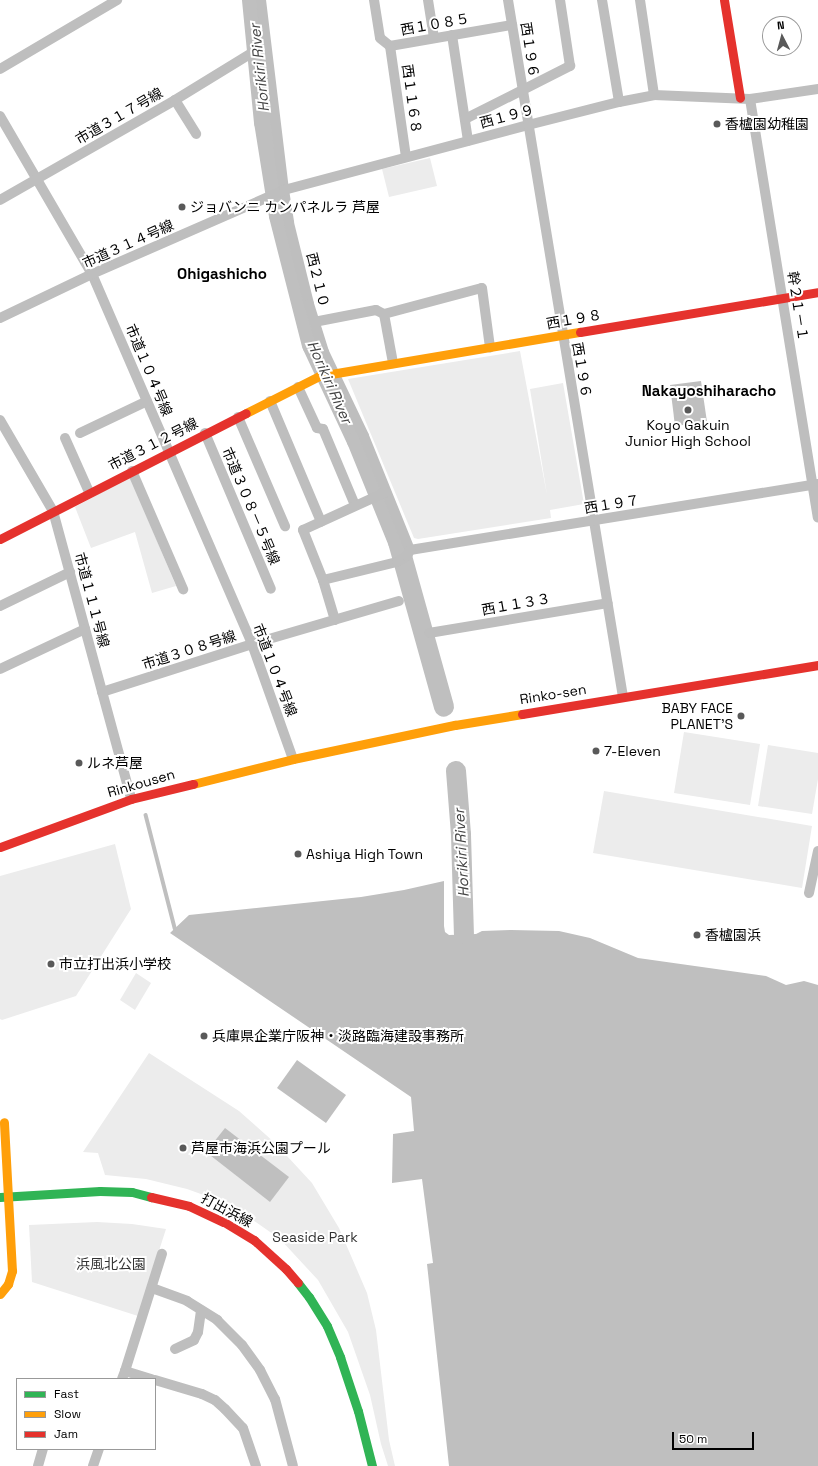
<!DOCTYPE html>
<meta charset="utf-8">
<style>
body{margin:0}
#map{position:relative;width:818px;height:1466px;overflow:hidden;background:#fff;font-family:"Space Grotesk","Noto Sans JP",sans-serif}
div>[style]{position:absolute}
.green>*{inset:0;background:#ececec}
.water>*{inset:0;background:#bfbfbf}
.stream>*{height:3.5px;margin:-1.75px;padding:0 1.75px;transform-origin:1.75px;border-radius:1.75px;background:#bfbfbf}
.river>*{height:20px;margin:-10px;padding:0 10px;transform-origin:10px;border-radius:10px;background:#bfbfbf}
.street>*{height:10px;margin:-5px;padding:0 5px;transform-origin:5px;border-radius:5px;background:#bebebe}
.fast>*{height:9px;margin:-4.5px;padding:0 4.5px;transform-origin:4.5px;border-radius:4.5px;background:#30b455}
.slow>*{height:9px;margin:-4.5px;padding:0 4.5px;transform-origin:4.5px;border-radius:4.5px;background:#ff9f0a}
.jam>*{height:9px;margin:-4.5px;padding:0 4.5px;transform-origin:4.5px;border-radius:4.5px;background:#e5322d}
.dots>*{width:11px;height:11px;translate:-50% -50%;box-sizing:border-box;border:2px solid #fff;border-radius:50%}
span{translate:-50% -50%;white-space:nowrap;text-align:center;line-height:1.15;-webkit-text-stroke:4px #fff;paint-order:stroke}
.street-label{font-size:14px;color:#000}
.poi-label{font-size:14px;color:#000}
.left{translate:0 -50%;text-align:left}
.right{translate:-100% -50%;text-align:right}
.park-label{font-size:14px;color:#333}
.water-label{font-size:15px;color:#444;font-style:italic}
.neighbourhood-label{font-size:15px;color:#000;font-weight:700}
.legend{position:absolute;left:16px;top:1378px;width:140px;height:72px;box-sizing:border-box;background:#fff;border:1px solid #999;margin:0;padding:5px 7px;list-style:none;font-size:12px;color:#000}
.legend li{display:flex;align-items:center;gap:8px;height:20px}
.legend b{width:20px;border:1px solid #999}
.north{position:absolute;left:762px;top:16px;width:40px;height:40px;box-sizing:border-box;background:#fff;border:1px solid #999;border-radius:50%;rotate:354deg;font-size:11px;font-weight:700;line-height:16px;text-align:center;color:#000}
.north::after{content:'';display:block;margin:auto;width:14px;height:18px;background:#595959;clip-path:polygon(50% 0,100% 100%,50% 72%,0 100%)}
.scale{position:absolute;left:672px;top:1432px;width:82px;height:18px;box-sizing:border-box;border:2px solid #000;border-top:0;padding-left:5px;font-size:12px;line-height:14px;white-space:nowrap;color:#000;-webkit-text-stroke:3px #fff;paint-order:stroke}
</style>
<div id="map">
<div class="green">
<div style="clip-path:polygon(430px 158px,437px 186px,389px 197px,382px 169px)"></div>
<div style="clip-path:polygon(520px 351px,547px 495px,530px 389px,563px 383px,584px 504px,550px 510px,551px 518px,418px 539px,414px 538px,348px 379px)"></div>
<div style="clip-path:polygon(130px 477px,176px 586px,152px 593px,135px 532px,91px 548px,75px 507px)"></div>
<div style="clip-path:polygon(684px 732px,760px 744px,750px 805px,674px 793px)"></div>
<div style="clip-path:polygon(768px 745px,818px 753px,818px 779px,812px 814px,758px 806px)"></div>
<div style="clip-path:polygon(604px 791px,812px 826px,802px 888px,593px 853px)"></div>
<div style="clip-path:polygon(115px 844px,131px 909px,76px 996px,2px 1020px,0 1019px,0 876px)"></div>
<div style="clip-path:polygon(136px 973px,151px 983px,135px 1010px,120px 1000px)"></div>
<div style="clip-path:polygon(149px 1053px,239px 1111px,275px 1143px,312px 1183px,339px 1228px,367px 1293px,376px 1330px,389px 1440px,395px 1466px,388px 1466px,381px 1444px,370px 1395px,348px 1332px,318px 1280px,280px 1239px,250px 1218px,223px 1202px,187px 1189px,146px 1179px,105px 1175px,98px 1153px,83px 1152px)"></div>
<div style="clip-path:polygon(97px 1222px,132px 1224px,166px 1229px,138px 1316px,32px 1282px,29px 1225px)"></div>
</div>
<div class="water">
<div style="clip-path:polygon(701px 381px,707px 422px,675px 426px,670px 385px)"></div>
<div style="clip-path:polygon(444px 881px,444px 926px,445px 932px,449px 935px,476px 934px,482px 931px,511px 930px,559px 931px,590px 938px,638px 958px,766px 976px,786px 985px,804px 981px,818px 985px,818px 1466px,449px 1466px,427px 1264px,433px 1263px,422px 1179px,392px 1183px,393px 1134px,414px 1131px,411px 1097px,170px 933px,189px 915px,361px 897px,404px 890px)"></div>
<div style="clip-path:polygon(297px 1060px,346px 1095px,326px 1123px,277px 1088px)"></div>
<div style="clip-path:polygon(225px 1128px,289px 1177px,270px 1202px,206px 1152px)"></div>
</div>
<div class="stream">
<div style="left:146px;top:815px;width:117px;rotate:75.6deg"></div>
</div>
<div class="river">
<div style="left:252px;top:0;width:123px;rotate:84.4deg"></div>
<div style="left:264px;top:122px;width:95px;rotate:80.9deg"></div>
<div style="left:279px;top:216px;width:133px;rotate:75.7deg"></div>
<div style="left:312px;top:345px;width:106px;rotate:64.9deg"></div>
<div style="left:357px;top:441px;width:109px;rotate:67.9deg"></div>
<div style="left:398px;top:542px;width:171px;rotate:74.4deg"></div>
<div style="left:456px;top:771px;width:64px;rotate:85.5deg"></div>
<div style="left:461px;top:835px;width:99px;rotate:88.3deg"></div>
</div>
<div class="street">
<div style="left:261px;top:0;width:191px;rotate:83.1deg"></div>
<div style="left:284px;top:190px;width:33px;rotate:81deg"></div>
<div style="left:289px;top:223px;width:83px;rotate:76.1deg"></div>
<div style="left:309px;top:304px;width:50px;rotate:72.6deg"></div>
<div style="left:324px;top:352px;width:93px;rotate:64.5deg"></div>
<div style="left:364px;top:436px;width:123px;rotate:68deg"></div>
<div style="left:374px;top:0;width:38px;rotate:81deg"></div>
<div style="left:380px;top:38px;width:13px;rotate:39deg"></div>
<div style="left:390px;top:46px;width:124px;rotate:-9.8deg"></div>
<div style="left:428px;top:0;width:38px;rotate:81deg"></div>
<div style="left:508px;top:0;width:706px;rotate:80.63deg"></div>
<div style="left:602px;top:0;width:103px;rotate:80.5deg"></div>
<div style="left:640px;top:0;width:96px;rotate:81.6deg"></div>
<div style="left:452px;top:35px;width:107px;rotate:81.4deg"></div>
<div style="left:390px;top:46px;width:112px;rotate:81.8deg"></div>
<div style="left:0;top:69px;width:136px;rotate:-30.5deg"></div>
<div style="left:750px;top:99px;width:424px;rotate:80.8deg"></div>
<div style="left:175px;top:100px;width:40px;rotate:58deg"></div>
<div style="left:0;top:116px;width:183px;rotate:59.8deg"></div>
<div style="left:92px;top:274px;width:403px;rotate:66.6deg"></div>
<div style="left:252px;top:644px;width:122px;rotate:70.4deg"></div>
<div style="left:465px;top:119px;width:118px;rotate:-26.8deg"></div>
<div style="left:570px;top:66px;width:67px;rotate:-98.6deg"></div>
<div style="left:0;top:200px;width:202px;rotate:-29.7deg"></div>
<div style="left:175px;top:100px;width:88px;rotate:-31.5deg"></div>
<div style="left:384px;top:314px;width:50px;rotate:79.6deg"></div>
<div style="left:0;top:318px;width:102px;rotate:-25.6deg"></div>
<div style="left:92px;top:274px;width:210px;rotate:-23.6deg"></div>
<div style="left:284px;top:190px;width:253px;rotate:-14.9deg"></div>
<div style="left:528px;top:125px;width:94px;rotate:-14.2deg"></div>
<div style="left:619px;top:102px;width:36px;rotate:-11deg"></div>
<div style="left:654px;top:95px;width:96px;rotate:2.4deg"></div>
<div style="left:750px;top:99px;width:69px;rotate:-8.4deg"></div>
<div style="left:314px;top:322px;width:63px;rotate:-11deg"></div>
<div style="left:376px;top:310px;width:9px;rotate:27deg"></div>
<div style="left:384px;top:314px;width:101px;rotate:-14.9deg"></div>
<div style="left:482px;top:288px;width:60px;rotate:82.3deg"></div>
<div style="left:298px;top:387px;width:45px;rotate:65.1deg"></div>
<div style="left:317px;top:428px;width:6px;rotate:9deg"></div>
<div style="left:323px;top:429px;width:82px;rotate:67.2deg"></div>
<div style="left:270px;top:401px;width:131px;rotate:67.1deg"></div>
<div style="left:238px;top:417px;width:119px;rotate:66.7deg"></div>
<div style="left:0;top:420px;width:105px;rotate:59.8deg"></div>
<div style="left:53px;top:511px;width:298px;rotate:74.8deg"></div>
<div style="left:80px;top:433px;width:74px;rotate:-25.5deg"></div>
<div style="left:205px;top:433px;width:169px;rotate:67.1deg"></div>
<div style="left:65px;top:438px;width:59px;rotate:66deg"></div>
<div style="left:132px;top:471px;width:129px;rotate:66.6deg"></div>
<div style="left:410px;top:550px;width:413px;rotate:-9.2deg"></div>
<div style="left:323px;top:580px;width:76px;rotate:-13.7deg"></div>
<div style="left:397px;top:562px;width:12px;rotate:-31deg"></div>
<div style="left:407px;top:556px;width:7px;rotate:-63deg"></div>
<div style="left:0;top:606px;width:78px;rotate:-25.9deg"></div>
<div style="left:335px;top:620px;width:42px;rotate:-106.7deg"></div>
<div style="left:323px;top:580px;width:54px;rotate:-111.8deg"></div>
<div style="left:303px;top:530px;width:91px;rotate:-24.6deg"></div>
<div style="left:429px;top:633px;width:181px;rotate:-9.5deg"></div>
<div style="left:0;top:669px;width:94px;rotate:-25.2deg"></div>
<div style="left:102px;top:692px;width:157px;rotate:-17.7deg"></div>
<div style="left:252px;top:644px;width:153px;rotate:-16.3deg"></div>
<div style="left:809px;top:893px;width:43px;rotate:-77.9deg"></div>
<div style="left:152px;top:1288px;width:37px;rotate:20deg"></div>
<div style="left:187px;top:1301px;width:36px;rotate:32deg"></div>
<div style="left:217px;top:1320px;width:35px;rotate:45deg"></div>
<div style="left:242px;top:1345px;width:31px;rotate:54deg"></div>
<div style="left:260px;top:1370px;width:33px;rotate:63deg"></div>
<div style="left:275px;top:1399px;width:69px;rotate:75deg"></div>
<div style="left:175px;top:1349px;width:21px;rotate:-25deg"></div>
<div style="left:194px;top:1340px;width:9px;rotate:-63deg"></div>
<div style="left:198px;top:1332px;width:22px;rotate:-82deg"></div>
<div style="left:125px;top:1371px;width:123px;rotate:-72.5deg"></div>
<div style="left:122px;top:1379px;width:9px;rotate:-69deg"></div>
<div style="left:125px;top:1371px;width:28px;rotate:17deg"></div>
<div style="left:155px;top:1380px;width:49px;rotate:16.6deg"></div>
<div style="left:202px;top:1394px;width:14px;rotate:25deg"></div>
<div style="left:215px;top:1400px;width:13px;rotate:42deg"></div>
<div style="left:225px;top:1409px;width:26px;rotate:47deg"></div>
<div style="left:243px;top:1428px;width:40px;rotate:71.1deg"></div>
<div style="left:38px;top:1466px;width:18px;rotate:-74deg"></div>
<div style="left:93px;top:1466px;width:18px;rotate:-71deg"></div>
</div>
<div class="fast">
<div style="left:0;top:1197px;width:100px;rotate:-3.4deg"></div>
<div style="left:100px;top:1191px;width:32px;rotate:2deg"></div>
<div style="left:132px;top:1192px;width:20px;rotate:15deg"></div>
<div style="left:298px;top:1283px;width:18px;rotate:52deg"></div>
<div style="left:309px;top:1297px;width:34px;rotate:58deg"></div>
<div style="left:327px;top:1326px;width:34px;rotate:67deg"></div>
<div style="left:340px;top:1357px;width:57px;rotate:71.6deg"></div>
<div style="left:358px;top:1411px;width:57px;rotate:75.7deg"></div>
</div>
<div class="slow">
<div style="left:246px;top:413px;width:82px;rotate:-26.9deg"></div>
<div style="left:319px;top:376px;width:265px;rotate:-9.6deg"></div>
<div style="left:193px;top:784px;width:103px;rotate:-14deg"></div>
<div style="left:293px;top:759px;width:166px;rotate:-11.9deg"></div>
<div style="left:455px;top:725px;width:68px;rotate:-9.3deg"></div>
<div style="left:0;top:1294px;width:13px;rotate:-51deg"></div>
<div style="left:8px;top:1284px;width:14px;rotate:-73deg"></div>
<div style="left:12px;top:1271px;width:149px;rotate:-93.1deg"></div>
</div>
<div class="jam">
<div style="left:724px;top:0;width:99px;rotate:80.7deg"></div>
<div style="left:580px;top:332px;width:241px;rotate:-9.5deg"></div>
<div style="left:0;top:539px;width:276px;rotate:-27.1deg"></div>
<div style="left:522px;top:714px;width:300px;rotate:-9.4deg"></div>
<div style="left:0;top:847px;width:140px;rotate:-20.1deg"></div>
<div style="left:131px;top:799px;width:64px;rotate:-13.6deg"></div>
<div style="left:151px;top:1197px;width:39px;rotate:13deg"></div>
<div style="left:189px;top:1206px;width:38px;rotate:25deg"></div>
<div style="left:224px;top:1222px;width:35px;rotate:31deg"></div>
<div style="left:254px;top:1240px;width:43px;rotate:42.2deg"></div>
<div style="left:286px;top:1269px;width:18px;rotate:49deg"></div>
</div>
<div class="dots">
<div style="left:717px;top:124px;background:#595959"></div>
<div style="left:182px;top:207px;background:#595959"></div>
<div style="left:688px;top:410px;background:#595959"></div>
<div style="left:741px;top:716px;background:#595959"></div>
<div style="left:596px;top:751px;background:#595959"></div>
<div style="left:79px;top:763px;background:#595959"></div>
<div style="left:298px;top:854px;background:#595959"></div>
<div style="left:697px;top:935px;background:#595959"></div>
<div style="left:51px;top:964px;background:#595959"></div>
<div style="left:204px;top:1036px;background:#595959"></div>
<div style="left:183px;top:1148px;background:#595959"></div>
</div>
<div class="street-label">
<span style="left:435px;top:24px;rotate:-10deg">西１０８５</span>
<span style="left:530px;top:50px;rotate:81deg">西１９６</span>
<span style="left:412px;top:99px;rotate:82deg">西１１６８</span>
<span style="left:119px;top:116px;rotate:-30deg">市道３１７号線</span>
<span style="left:507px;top:116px;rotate:-15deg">西１９９</span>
<span style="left:128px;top:244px;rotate:-24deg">市道３１４号線</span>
<span style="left:318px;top:280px;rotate:76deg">西２１０</span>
<span style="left:798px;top:306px;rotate:81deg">幹２１－１</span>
<span style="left:574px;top:319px;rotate:-10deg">西１９８</span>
<span style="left:149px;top:370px;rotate:67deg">市道１０４号線</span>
<span style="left:582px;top:370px;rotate:80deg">西１９６</span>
<span style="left:153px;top:444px;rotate:-27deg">市道３１２号線</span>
<span style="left:612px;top:504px;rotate:-9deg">西１９７</span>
<span style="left:251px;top:506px;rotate:67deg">市道３０８－５号線</span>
<span style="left:92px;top:600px;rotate:75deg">市道１１１号線</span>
<span style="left:516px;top:604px;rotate:-10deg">西１１３３</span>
<span style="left:189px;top:650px;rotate:-18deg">市道３０８号線</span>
<span style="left:275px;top:670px;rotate:69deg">市道１０４号線</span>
<span style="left:553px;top:694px;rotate:-9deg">Rinko-sen</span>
<span style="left:141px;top:783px;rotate:-16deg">Rinkousen</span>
<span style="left:227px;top:1210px;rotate:28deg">打出浜線</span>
</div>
<div class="poi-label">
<span class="left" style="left:725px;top:124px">香櫨園幼稚園</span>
<span class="left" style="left:190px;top:207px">ジョバンニ カンパネルラ 芦屋</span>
<span style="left:688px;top:433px">Koyo Gakuin<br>Junior High School</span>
<span class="right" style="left:733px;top:716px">BABY FACE<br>PLANET'S</span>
<span class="left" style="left:604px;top:751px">7-Eleven</span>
<span class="left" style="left:87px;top:763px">ルネ芦屋</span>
<span class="left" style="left:306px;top:854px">Ashiya High Town</span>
<span class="left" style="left:705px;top:935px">香櫨園浜</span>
<span class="left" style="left:59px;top:964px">市立打出浜小学校</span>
<span class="left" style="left:212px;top:1036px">兵庫県企業庁阪神・淡路臨海建設事務所</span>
<span class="left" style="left:191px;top:1148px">芦屋市海浜公園プール</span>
</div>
<div class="park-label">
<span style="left:315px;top:1237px">Seaside Park</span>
<span style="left:111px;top:1264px">浜風北公園</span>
</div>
<div class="water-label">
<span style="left:259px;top:68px;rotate:-96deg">Horikiri River</span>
<span style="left:330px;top:382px;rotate:66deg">Horikiri River</span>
<span style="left:461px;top:853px;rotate:-93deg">Horikiri River</span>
</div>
<div class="neighbourhood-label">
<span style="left:222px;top:274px">Ohigashicho</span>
<span style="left:709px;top:391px">Nakayoshiharacho</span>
</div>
<ul class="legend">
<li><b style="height:5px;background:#30b455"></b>Fast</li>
<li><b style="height:5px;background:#ff9f0a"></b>Slow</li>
<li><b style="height:5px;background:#e5322d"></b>Jam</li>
</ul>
<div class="north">N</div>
<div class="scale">50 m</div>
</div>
